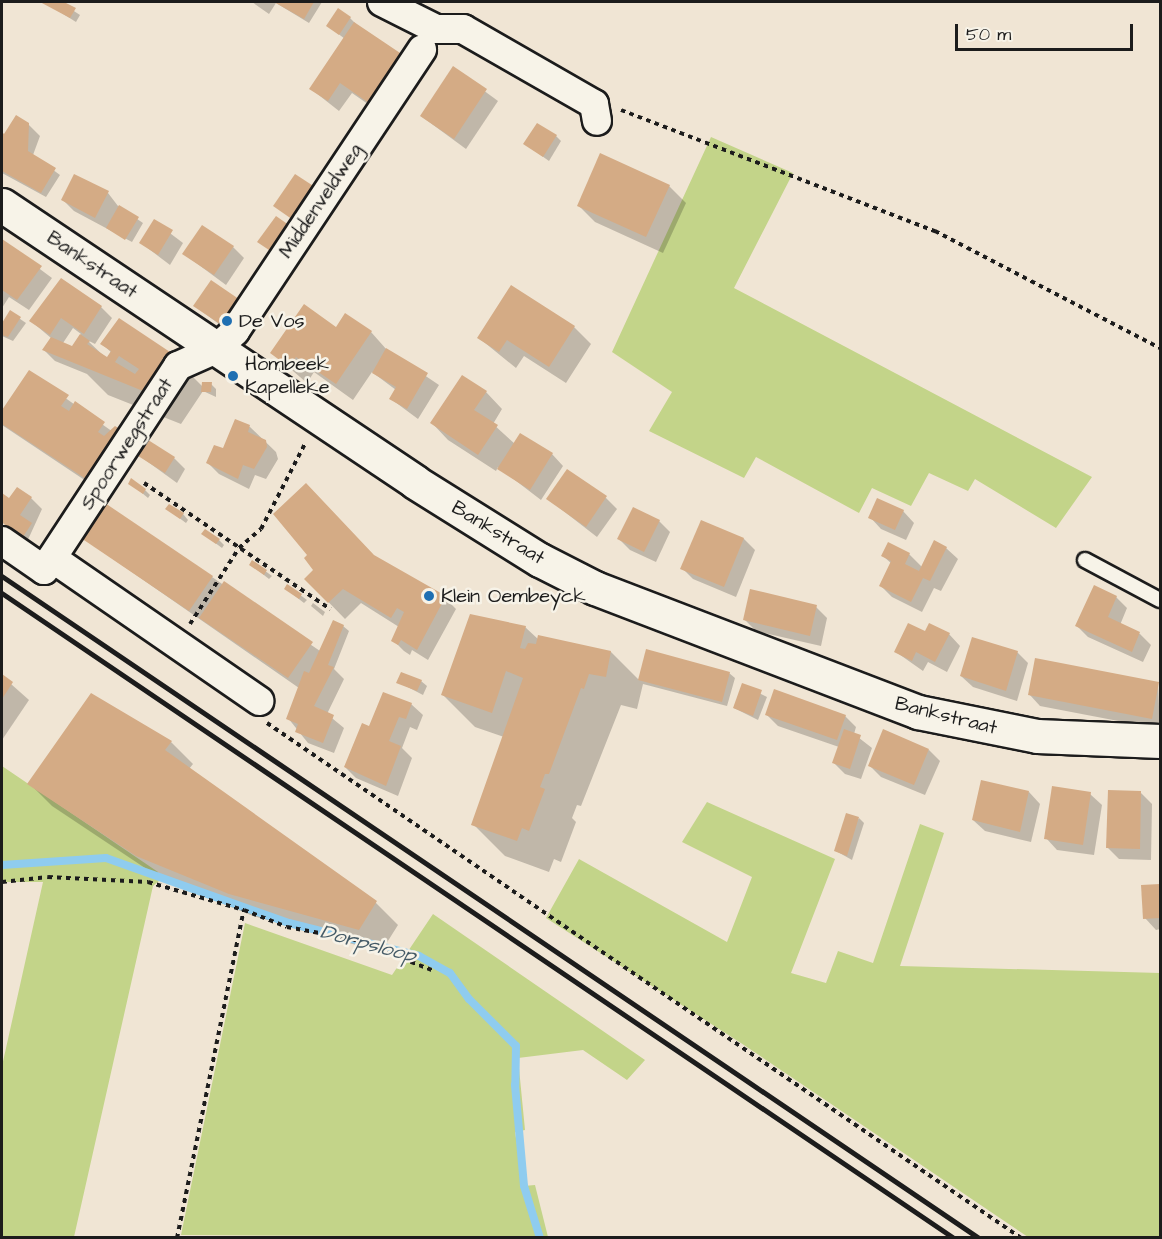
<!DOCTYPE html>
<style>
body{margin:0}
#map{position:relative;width:1162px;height:1239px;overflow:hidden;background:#f0e5d4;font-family:"Architects Daughter",sans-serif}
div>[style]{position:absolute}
.green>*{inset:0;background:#c3d489}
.shadow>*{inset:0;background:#0003}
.stream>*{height:8px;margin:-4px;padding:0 4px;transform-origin:4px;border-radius:4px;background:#8fccef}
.building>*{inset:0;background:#d4ab85}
.path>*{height:4px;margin-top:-2px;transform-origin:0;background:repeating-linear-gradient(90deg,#1c1c1c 0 4.5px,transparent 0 9px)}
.roads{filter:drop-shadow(2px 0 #1c1c1c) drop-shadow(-2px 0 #1c1c1c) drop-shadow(0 2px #1c1c1c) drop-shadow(0 -2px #1c1c1c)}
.lane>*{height:14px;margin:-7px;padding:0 7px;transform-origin:7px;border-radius:7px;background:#f7f3e8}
.street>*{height:28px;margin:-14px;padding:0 14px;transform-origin:14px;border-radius:14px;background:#f7f3e8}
.secondary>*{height:33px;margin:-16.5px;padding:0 16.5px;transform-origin:16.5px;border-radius:16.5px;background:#f7f3e8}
.rail>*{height:4.5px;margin:-2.25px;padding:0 2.25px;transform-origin:2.25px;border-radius:2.25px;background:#1c1c1c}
.dots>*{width:16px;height:16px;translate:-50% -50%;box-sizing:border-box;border:3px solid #f7f3e8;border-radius:50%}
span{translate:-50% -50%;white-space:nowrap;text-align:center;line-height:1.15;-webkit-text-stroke:5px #f7f3e8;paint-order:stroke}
.street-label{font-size:20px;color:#1c1c1c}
.poi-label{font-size:20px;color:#1c1c1c}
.left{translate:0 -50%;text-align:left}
.water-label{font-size:21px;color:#445a66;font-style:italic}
.frame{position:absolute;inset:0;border:3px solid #1c1c1c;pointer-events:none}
.scale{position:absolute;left:955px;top:24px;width:178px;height:27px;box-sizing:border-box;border:3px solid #1c1c1c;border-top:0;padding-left:8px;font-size:18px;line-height:21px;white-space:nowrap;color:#1c1c1c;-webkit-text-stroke:4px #f7f3e8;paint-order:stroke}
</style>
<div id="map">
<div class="green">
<div style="clip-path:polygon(711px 137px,793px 173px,734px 288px,1092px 477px,1056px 528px,975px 479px,968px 491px,929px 473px,911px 506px,872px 488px,859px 513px,756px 457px,744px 478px,649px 431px,672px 392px,612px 352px)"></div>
<div style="clip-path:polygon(2px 766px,158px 872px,159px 881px,153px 886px,74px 1237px,2px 1237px,2px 1066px,43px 882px,2px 882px)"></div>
<div style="clip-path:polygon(707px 802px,835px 859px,791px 973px,826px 983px,838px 951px,873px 963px,920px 824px,944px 833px,900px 966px,1160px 973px,1160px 1237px,1028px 1237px,744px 1045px,546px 918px,579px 859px,727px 942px,752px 877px,682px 842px)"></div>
<div style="clip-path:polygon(433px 914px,645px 1060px,627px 1080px,583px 1050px,518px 1058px,525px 1130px,515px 1132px,524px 1186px,535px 1185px,548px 1237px,181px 1235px,245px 923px,392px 975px)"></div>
</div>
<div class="shadow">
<div style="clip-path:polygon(44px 2px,60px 2px,80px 15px,76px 22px)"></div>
<div style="clip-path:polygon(252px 2px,322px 2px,309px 23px,276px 3px,269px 14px)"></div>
<div style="clip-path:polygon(350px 18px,355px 23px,388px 118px,352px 93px,339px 111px,311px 89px,345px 39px,328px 26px)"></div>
<div style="clip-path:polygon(453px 68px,498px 101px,466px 149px,421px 116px)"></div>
<div style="clip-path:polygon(28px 124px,40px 136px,33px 155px,60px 175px,46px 197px,2px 173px,2px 134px,5px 136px)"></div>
<div style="clip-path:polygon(556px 136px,561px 141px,549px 161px,525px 144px)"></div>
<div style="clip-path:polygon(669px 186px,686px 203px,663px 253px,595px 222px,578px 205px)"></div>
<div style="clip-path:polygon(108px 193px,118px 206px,143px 223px,132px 242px,74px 211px,63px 200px)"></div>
<div style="clip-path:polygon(154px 221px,183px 243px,170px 265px,141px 243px)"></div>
<div style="clip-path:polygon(2px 241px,52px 278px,29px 310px,9px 297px,2px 308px)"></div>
<div style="clip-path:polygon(233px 247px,244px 258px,226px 285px,184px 254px)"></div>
<div style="clip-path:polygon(211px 282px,243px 342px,195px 306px)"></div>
<div style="clip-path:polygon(evenodd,101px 307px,112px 318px,95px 344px,87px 340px,107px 359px,112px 353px,102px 344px,169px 353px,203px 387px,211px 384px,216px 389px,216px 397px,203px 391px,181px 424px,108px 395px,87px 374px,55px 361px,44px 350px,51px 338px,31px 321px,101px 307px,73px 328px,81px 334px,73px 348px,63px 343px,73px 328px)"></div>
<div style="clip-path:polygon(10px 312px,26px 323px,13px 341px,2px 336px,2px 325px)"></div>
<div style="clip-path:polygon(574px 327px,591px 344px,566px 383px,524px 356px,516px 368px,479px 338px)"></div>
<div style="clip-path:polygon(336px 329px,371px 332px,387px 350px,439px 385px,418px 419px,391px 399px,396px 390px,372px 372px,353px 400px,314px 372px,307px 383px,272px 353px)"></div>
<div style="clip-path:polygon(29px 372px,113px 432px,101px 491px,2px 425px,2px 413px)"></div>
<div style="clip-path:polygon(486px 392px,502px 409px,493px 424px,515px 444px,552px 454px,563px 466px,541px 500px,498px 467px,496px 471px,448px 440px,432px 423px)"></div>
<div style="clip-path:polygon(236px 421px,250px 427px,276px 452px,278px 459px,266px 479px,255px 475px,249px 489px,219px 474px,208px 463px,224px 450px)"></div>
<div style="clip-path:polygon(137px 454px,174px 458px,185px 469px,177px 483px)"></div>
<div style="clip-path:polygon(130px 483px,145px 490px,150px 495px,148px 498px)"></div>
<div style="clip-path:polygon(2px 494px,8px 499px,31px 498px,42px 509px,26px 544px,2px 522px)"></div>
<div style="clip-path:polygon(606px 498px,617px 509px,597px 537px,548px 499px)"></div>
<div style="clip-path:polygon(167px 509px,183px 514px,188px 520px,186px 523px)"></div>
<div style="clip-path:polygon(903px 511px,914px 523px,906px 540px,881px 529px,870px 517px)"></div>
<div style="clip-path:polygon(659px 521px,670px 532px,656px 562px,630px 550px,619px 539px)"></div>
<div style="clip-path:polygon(702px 522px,744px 539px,755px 550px,736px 597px,693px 579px,682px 568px)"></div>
<div style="clip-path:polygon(203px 534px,219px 540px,224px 545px,222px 548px)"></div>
<div style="clip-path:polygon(80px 536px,212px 577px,320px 651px,343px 626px,349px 631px,334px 669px,344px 679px,327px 714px,344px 728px,334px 753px,308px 743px,288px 718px,299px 688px)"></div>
<div style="clip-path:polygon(889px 544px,909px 554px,922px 567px,946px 548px,958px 559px,941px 591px,934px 588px,922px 612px,892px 597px,881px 586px,892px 564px,883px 556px)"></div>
<div style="clip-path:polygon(375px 557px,445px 598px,456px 609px,428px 660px,412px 650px,410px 655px,404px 651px,393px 640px,399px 627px,361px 603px,345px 619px,306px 579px)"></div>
<div style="clip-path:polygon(253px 562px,272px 576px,269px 579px,251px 565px)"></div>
<div style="clip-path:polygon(288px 586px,307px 600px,304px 603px,286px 589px)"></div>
<div style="clip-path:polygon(1116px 597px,1127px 608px,1120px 625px,1140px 634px,1151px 645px,1143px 662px,1088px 637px,1077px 626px)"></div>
<div style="clip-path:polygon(313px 603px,325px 612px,323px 616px,311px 606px)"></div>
<div style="clip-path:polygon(816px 607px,827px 618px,821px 646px,756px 631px,744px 619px)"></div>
<div style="clip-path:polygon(525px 627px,539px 640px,611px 652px,639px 680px,647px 651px,729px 673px,735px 678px,727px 706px,643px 684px,637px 709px,621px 705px,581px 806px,577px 805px,572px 818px,576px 822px,561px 862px,554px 859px,549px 872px,505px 856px,473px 824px,504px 737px,475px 727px,443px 695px)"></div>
<div style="clip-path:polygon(925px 633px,949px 634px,960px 646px,947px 672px,928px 662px,923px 671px,896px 652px)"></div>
<div style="clip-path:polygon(1017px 652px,1028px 663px,1017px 701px,973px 687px,961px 676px)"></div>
<div style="clip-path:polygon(2px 676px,29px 700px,2px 740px)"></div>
<div style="clip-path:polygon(421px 681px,427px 686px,423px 695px,398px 682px)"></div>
<div style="clip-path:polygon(1158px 683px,1160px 729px,1040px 706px,1029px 694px)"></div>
<div style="clip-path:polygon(743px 685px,767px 697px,758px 720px,734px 708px)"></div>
<div style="clip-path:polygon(411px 704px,423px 715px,417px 730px,410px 727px,402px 748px,412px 758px,398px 796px,356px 778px,345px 767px,369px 728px)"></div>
<div style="clip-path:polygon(767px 715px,845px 716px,856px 727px,854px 734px,872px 748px,861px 779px,845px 774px,833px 762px,839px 747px,778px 726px)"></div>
<div style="clip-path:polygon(171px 742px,193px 764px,189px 769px,376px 903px,398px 925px,381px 952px,253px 916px,160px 878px,52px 806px,29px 783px)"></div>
<div style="clip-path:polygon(929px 750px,940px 761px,925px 795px,881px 777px,870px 766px)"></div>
<div style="clip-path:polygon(1029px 792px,1040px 804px,1031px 842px,985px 831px,973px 820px)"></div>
<div style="clip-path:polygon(1141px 793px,1152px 804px,1151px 860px,1119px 859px,1108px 848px)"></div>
<div style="clip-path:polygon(1090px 794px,1102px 805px,1094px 855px,1057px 850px,1046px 838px)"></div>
<div style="clip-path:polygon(859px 818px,864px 823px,852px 860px,836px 851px)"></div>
<div style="clip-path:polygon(1160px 886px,1160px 929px,1156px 930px,1145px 918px,1143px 887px)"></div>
</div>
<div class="stream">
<div style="left:2px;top:865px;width:104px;rotate:-3.9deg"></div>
<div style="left:106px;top:858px;width:194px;rotate:19.6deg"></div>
<div style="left:289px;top:923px;width:134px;rotate:14.2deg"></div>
<div style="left:419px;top:956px;width:35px;rotate:29deg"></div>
<div style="left:450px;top:973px;width:32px;rotate:54deg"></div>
<div style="left:469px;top:999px;width:66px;rotate:45deg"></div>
<div style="left:516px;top:1046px;width:39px;rotate:91deg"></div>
<div style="left:515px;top:1085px;width:101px;rotate:84.9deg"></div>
<div style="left:524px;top:1186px;width:54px;rotate:72.9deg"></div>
</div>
<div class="building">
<div style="clip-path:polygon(40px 2px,64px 2px,76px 8px,70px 18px)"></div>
<div style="clip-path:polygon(274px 2px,314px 2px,304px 19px)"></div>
<div style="clip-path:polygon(338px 8px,351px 17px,339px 35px,326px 26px)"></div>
<div style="clip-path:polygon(354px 22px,409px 59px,376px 108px,340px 83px,328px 101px,309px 89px)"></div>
<div style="clip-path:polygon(453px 66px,487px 89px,454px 139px,420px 116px)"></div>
<div style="clip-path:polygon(16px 115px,29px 123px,28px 151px,56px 168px,41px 193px,2px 171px,2px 132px,4px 134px)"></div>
<div style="clip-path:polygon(537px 123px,557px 135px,543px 157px,523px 144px)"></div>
<div style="clip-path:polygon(600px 153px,670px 185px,646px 237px,577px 206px)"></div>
<div style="clip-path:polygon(74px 174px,109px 191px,95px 218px,61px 200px)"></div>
<div style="clip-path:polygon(295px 174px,318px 189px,296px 222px,273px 206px)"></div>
<div style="clip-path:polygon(119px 205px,139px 217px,125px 240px,106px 228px)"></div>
<div style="clip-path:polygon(276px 216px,296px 230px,278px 256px,257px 242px)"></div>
<div style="clip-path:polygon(154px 219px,173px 230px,158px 255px,139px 243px)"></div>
<div style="clip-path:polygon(202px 225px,234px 246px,214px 275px,182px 254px)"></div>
<div style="clip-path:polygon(2px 239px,42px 266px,17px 300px,2px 290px)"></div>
<div style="clip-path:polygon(61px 278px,102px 306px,84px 334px,61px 318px,50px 335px,29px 321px)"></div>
<div style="clip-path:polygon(211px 280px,249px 306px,232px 332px,193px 306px)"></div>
<div style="clip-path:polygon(511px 285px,575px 326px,549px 367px,507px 340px,499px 352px,477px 338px)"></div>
<div style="clip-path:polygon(304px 304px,336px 327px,345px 313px,372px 331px,336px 384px,296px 357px,289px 367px,270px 353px)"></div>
<div style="clip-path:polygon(10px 310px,21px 317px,8px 337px,2px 335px,2px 323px)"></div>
<div style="clip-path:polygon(evenodd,119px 318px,170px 352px,171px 359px,148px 393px,42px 350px,51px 337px,72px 346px,80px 334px,90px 341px,87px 344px,107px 357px,111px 351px,100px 344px,119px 318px,119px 356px,139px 369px,135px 374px,115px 362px,119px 356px)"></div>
<div style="clip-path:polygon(386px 348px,428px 373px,407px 409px,389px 399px,396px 387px,372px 373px)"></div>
<div style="clip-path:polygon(29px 370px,69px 395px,61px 406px,69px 411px,75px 401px,105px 422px,98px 432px,104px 436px,115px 426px,123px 431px,89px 481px,2px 424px,2px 410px)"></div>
<div style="clip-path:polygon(462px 375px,487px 391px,474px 410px,498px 425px,478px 455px,430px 423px)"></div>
<div style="clip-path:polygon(202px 382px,212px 382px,211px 392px,201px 392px)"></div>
<div style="clip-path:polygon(235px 419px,250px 425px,248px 432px,266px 440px,267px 447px,254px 469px,243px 465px,238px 479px,206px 463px,214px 445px,223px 448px)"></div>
<div style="clip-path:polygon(520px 433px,553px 453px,530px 490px,497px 469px)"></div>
<div style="clip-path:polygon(145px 438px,175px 457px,165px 473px,135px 454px)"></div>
<div style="clip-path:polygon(567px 469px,607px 496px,586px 527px,546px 499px)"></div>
<div style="clip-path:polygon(131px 478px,146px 489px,143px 494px,128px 484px)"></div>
<div style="clip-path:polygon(306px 483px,374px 555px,446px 596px,417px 650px,401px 640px,398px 645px,391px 641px,404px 612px,397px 608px,391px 618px,343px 589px,328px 603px,304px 579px,313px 570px,304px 558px,307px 555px,273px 514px)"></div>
<div style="clip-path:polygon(17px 487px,32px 497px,20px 515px,32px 523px,21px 540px,2px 522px,2px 493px,9px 498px)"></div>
<div style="clip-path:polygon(877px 498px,904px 510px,895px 530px,868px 518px)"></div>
<div style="clip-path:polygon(102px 501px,213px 576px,189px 611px,78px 536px)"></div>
<div style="clip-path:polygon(169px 504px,184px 513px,180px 519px,165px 509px)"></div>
<div style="clip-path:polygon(633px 507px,660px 520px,644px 552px,617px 539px)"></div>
<div style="clip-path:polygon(701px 520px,744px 538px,724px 587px,680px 569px)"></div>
<div style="clip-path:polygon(205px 529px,220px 539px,216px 544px,201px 534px)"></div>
<div style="clip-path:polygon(934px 540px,947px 547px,930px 581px,923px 578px,911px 602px,879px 586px,891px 561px,881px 556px,888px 542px,910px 553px,905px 564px,919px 571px)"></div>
<div style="clip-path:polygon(252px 560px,267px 570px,264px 575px,249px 565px)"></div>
<div style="clip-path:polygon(224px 581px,313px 642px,288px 678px,199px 618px)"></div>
<div style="clip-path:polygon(287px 584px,302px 594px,299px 599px,284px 589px)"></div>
<div style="clip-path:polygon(1094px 585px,1117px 596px,1108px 617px,1140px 632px,1132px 652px,1075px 626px)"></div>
<div style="clip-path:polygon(750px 589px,817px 605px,810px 636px,743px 620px)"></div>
<div style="clip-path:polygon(470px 614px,526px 626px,520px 648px,525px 649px,528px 643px,536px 644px,538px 635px,611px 651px,606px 677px,589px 674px,584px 689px,581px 688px,549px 774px,545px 774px,540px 787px,545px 789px,529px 831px,522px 828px,517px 841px,471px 825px,523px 678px,506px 671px,492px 713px,441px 695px)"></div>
<div style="clip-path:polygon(333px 620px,344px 625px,328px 665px,334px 667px,314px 706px,334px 715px,323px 743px,295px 732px,298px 724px,286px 719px,304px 671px,309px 673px)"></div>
<div style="clip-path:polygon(908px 623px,925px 631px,929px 623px,950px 633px,935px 662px,916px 652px,912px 661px,894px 652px)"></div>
<div style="clip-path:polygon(972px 637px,1018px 651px,1006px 691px,960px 676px)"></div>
<div style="clip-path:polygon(646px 649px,730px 672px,722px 702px,638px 680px)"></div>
<div style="clip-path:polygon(1035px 658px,1159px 682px,1152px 719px,1028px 695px)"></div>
<div style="clip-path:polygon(401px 672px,422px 680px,417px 691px,396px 683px)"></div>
<div style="clip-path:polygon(2px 674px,13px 682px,2px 699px)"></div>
<div style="clip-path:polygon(742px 683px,762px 690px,753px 716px,733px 708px)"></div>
<div style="clip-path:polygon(774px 689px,846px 715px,837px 740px,765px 715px)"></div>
<div style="clip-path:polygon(383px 692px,412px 703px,406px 719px,399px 717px,389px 741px,401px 746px,386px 786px,344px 767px,362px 723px,369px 726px)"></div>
<div style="clip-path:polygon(91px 693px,172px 741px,165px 750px,377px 901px,359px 930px,229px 894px,136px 856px,27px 784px)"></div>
<div style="clip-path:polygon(844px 729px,861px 735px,850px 769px,832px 763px)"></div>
<div style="clip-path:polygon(883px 729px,929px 749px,914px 785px,868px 766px)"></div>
<div style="clip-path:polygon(981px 780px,1029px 791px,1020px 832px,972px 820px)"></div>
<div style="clip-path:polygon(1052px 786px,1091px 792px,1083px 845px,1044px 839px)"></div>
<div style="clip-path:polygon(1108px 790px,1141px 791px,1140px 849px,1106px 848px)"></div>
<div style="clip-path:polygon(846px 813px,859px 817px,847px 856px,834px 851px)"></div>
<div style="clip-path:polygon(1160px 884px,1160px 918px,1143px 919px,1141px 885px)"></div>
</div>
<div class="path">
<div style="left:621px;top:110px;width:337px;rotate:21.1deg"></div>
<div style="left:935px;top:231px;width:254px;rotate:27.5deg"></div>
<div style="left:144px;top:483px;width:225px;rotate:34.1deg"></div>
<div style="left:190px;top:624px;width:90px;rotate:-57.2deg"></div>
<div style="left:239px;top:548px;width:29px;rotate:-41deg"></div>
<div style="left:261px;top:529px;width:98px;rotate:-62.7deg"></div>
<div style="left:267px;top:723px;width:913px;rotate:34.33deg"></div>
<div style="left:2px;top:882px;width:46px;rotate:-6.2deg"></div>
<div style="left:48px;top:877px;width:100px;rotate:2.9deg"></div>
<div style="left:148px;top:882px;width:100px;rotate:16.3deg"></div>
<div style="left:244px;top:910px;width:46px;rotate:21.6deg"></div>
<div style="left:287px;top:927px;width:66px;rotate:10.5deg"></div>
<div style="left:352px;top:939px;width:88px;rotate:21.3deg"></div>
<div style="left:177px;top:1238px;width:335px;rotate:-78.5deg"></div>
</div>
<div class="roads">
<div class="lane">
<div style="left:1085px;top:560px;width:85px;rotate:28.1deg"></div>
</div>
<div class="street">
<div style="left:382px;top:2px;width:60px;rotate:26.6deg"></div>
<div style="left:436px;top:29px;width:27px"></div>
<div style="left:463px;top:29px;width:151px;rotate:29.8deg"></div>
<div style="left:594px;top:104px;width:17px;rotate:80deg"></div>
<div style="left:2px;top:541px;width:51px;rotate:34.6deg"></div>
<div style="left:44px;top:570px;width:244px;rotate:-56.7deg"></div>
<div style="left:178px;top:366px;width:42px;rotate:-24.1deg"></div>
<div style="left:216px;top:349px;width:26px;rotate:-43deg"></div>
<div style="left:235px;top:331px;width:338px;rotate:-56.4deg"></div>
<div style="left:52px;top:558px;width:252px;rotate:34.6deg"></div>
</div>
<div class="secondary">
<div style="left:2px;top:205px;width:497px;rotate:33.8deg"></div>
<div style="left:415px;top:482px;width:147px;rotate:32deg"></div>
<div style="left:540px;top:560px;width:62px;rotate:27deg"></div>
<div style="left:595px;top:588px;width:346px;rotate:21deg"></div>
<div style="left:918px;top:712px;width:121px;rotate:11.4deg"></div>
<div style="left:1037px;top:736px;width:123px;rotate:2.3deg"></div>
</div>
</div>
<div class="rail">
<div style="left:2px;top:576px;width:1180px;rotate:34.12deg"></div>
<div style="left:2px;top:593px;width:1150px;rotate:34.12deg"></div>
</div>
<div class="dots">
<div style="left:227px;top:321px;background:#1f6fb2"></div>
<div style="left:233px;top:376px;background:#1f6fb2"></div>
<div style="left:429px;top:596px;background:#1f6fb2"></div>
</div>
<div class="street-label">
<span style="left:321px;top:201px;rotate:-56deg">Middenveldweg</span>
<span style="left:92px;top:265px;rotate:34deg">Bankstraat</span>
<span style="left:127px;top:444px;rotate:-57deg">Spoorwegstraat</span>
<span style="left:498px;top:533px;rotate:31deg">Bankstraat</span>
<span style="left:946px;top:716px;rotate:14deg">Bankstraat</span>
</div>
<div class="poi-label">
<span class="left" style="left:239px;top:321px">De Vos</span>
<span class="left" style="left:245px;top:376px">Hombeek<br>Kapelleke</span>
<span class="left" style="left:441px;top:596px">Klein Oembeyck</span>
</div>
<div class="water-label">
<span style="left:368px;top:944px;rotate:15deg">Dorpsloop</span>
</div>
<div class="frame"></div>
<div class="scale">50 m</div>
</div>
